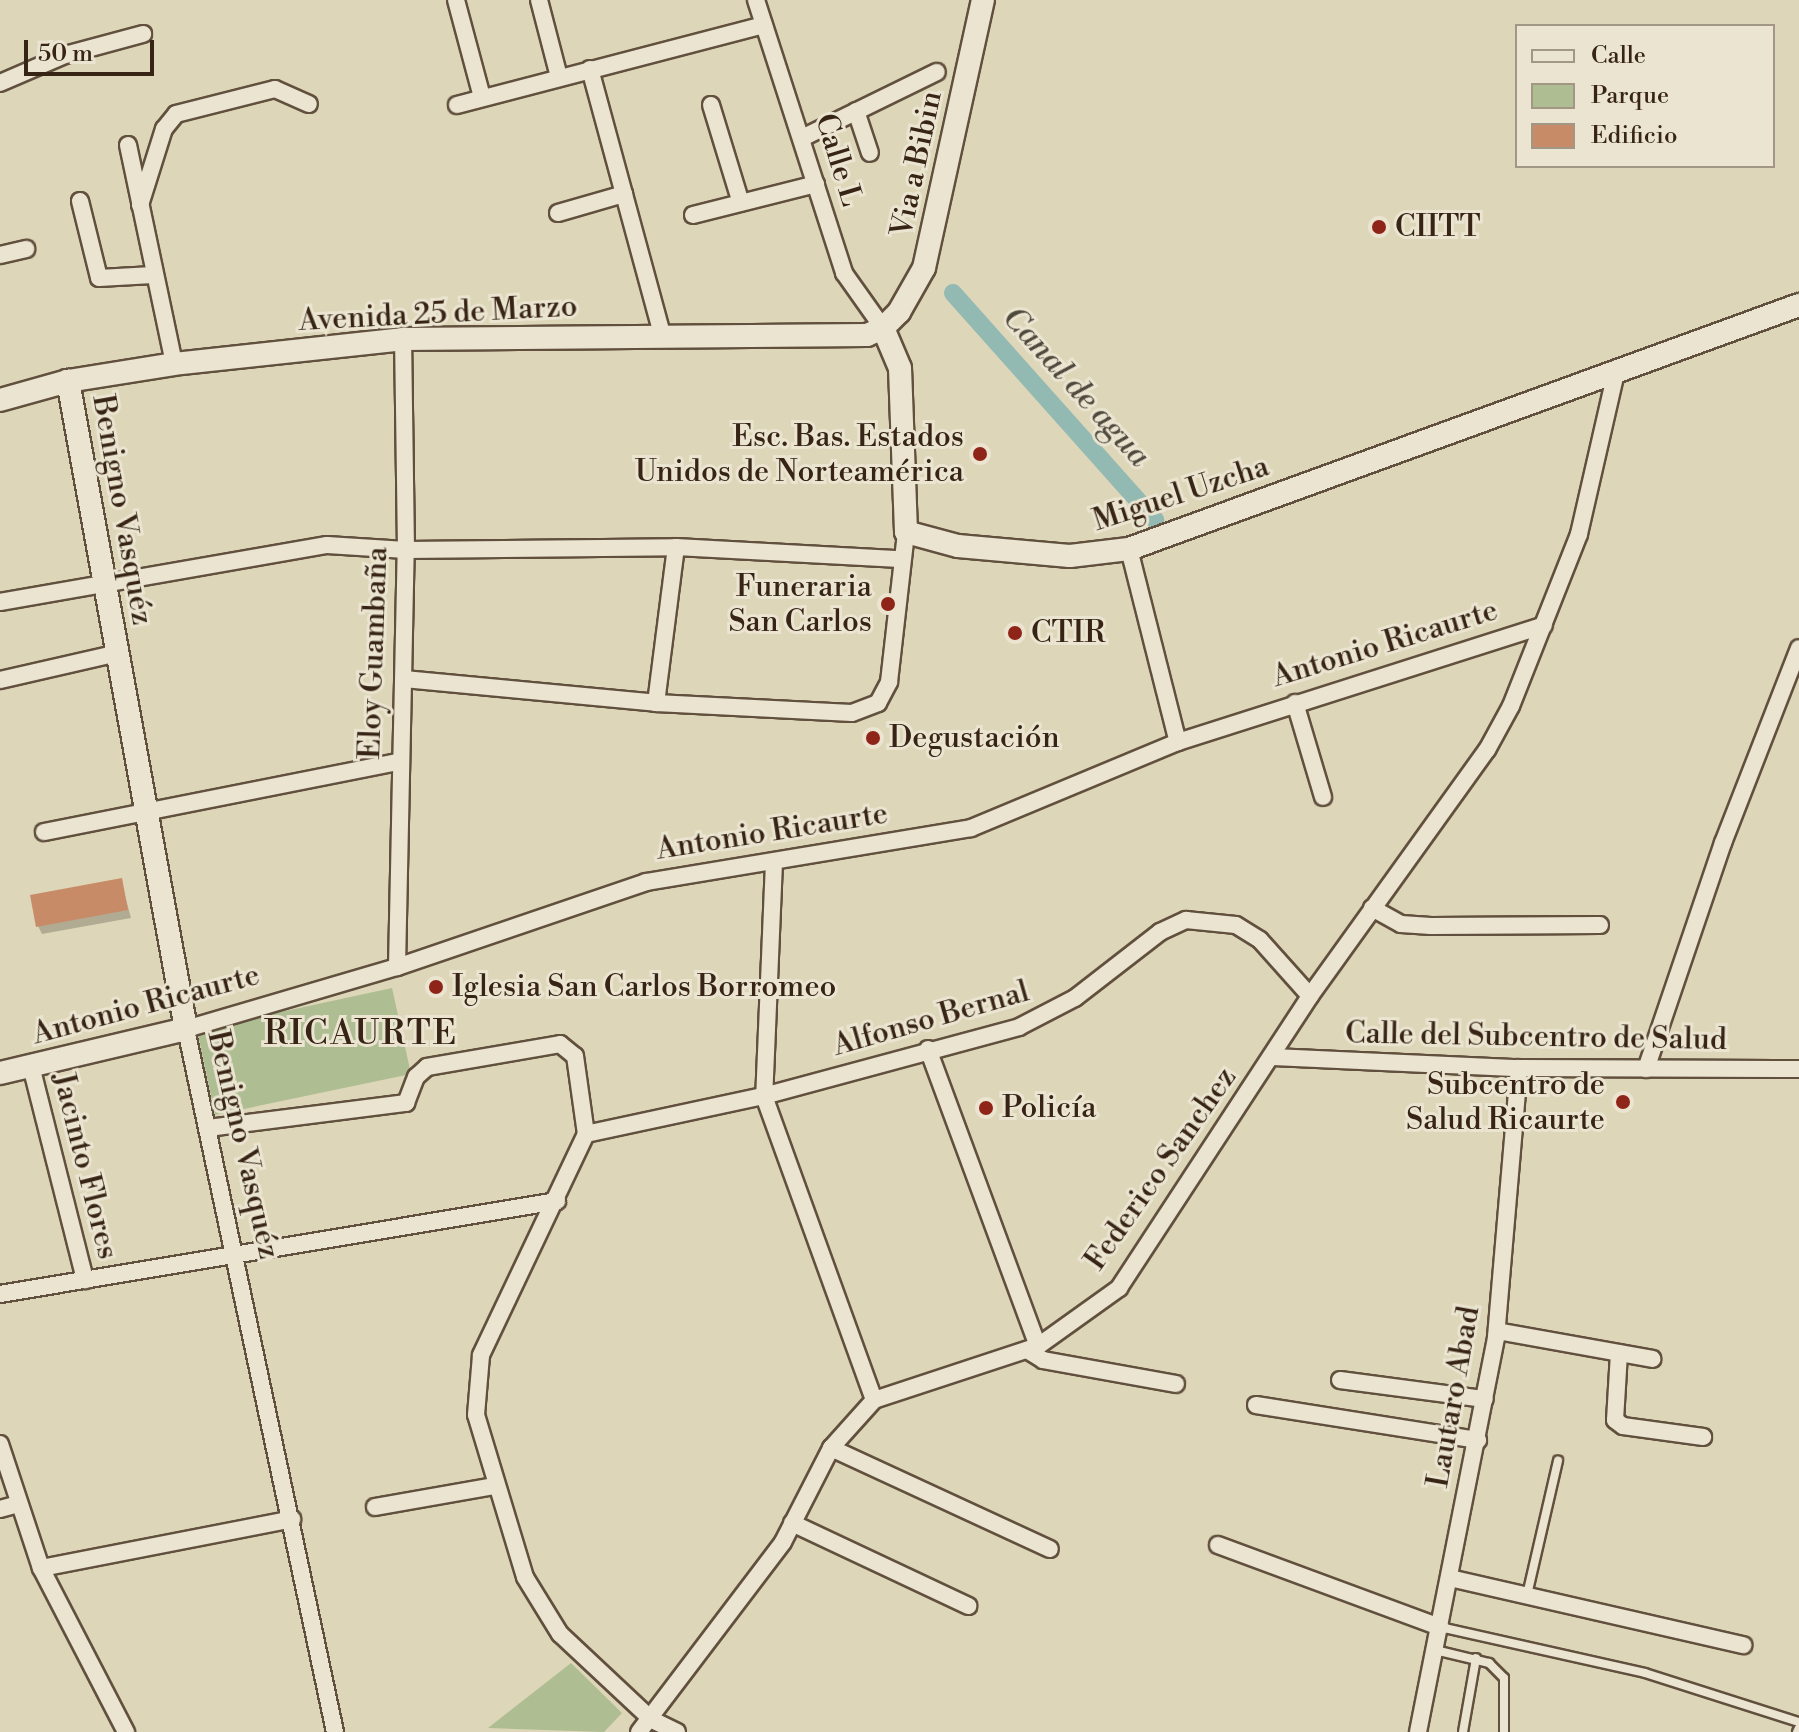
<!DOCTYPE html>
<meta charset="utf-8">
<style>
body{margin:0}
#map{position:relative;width:1799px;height:1732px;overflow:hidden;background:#ded6b8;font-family:"Libre Bodoni",serif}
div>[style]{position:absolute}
.green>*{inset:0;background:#aebe92}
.shadow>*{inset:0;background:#0003}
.canal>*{height:18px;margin:-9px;padding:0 9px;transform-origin:9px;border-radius:9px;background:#93b9b3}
.building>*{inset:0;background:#c78b68}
.roads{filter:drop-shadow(2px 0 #61503d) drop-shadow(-2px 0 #61503d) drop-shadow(0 2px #61503d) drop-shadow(0 -2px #61503d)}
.lane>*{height:8px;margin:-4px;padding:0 4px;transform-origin:4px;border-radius:4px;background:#eae4d1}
.street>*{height:16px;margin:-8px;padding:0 8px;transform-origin:8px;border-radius:8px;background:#eae4d1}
.secondary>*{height:22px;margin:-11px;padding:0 11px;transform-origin:11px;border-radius:11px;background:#eae4d1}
.dots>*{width:22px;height:22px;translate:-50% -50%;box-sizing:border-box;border:4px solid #eae4d1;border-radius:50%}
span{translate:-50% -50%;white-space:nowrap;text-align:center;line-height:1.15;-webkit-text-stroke:6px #eae4d1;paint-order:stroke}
.street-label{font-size:30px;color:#372414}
.poi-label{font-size:30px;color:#372414}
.left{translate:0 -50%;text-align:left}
.right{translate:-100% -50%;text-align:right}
.water-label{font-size:32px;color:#4e493c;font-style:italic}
.quarter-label{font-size:34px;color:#372414;letter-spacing:2px}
.legend{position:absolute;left:1515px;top:24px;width:260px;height:144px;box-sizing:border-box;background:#eae4d1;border:2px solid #a29785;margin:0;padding:10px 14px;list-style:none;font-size:24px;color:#372414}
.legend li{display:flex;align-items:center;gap:16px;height:40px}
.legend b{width:40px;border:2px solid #a29785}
.scale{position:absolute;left:24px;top:40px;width:130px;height:36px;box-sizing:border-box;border:4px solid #372414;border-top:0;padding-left:10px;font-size:24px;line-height:28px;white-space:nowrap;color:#372414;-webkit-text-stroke:6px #eae4d1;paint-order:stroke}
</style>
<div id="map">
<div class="green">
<div style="clip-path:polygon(392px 988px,411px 1074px,215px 1115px,197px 1030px)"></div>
<div style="clip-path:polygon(571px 1663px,622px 1713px,604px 1732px,488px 1728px)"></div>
</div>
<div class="shadow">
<div style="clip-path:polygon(121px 881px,131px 918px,42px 934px,38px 926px)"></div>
</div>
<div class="canal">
<div style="left:953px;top:293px;width:304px;rotate:48.3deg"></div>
</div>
<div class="building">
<div style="clip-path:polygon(122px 878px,128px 910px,36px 927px,30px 895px)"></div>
</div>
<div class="roads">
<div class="lane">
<div style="left:1527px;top:1595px;width:138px;rotate:-77deg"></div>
<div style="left:1440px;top:1627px;width:210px;rotate:12.6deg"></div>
<div style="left:1645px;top:1673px;width:162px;rotate:17.7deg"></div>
<div style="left:1435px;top:1650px;width:56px;rotate:13.5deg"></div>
<div style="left:1489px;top:1663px;width:21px;rotate:45deg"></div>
<div style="left:1504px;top:1678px;width:54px;rotate:90deg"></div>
<div style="left:1463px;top:1732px;width:75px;rotate:-80deg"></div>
<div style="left:1797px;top:1732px;width:4px;rotate:-63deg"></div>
</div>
<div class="street">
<div style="left:456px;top:0;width:100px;rotate:75deg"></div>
<div style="left:539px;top:0;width:80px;rotate:75.4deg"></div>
<div style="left:756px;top:0;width:287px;rotate:72.1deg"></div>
<div style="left:844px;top:273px;width:67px;rotate:54.7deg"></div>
<div style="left:590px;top:69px;width:275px;rotate:74.8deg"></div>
<div style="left:0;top:83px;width:71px;rotate:-23.3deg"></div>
<div style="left:65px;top:55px;width:81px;rotate:-15.1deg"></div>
<div style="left:457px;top:105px;width:317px;rotate:-14.6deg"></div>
<div style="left:711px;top:105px;width:102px;rotate:73deg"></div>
<div style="left:856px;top:111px;width:44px;rotate:71.6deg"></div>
<div style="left:802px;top:138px;width:150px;rotate:-26.1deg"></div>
<div style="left:128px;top:145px;width:224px;rotate:78.1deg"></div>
<div style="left:80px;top:201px;width:79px;rotate:76.1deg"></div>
<div style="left:99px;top:278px;width:54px;rotate:-3.2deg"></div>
<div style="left:140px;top:205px;width:80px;rotate:-72.5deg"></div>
<div style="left:164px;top:129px;width:19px;rotate:-51deg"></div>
<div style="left:176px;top:114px;width:102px;rotate:-14.2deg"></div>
<div style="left:275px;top:89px;width:37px;rotate:24deg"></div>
<div style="left:558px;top:213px;width:69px;rotate:-16.1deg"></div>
<div style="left:693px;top:215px;width:127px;rotate:-14.1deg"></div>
<div style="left:0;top:255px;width:27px;rotate:-13deg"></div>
<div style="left:1129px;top:549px;width:199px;rotate:75.8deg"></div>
<div style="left:0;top:602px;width:332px;rotate:-9.9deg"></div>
<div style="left:327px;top:545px;width:79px;rotate:3.6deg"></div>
<div style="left:406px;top:550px;width:270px;rotate:-0.6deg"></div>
<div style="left:676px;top:547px;width:224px;rotate:3.1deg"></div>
<div style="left:404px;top:679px;width:253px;rotate:5.4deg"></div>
<div style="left:656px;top:703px;width:196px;rotate:2.9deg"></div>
<div style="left:852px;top:713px;width:28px;rotate:-21deg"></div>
<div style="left:878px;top:703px;width:24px;rotate:-62deg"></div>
<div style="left:889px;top:682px;width:151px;rotate:-83.5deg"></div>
<div style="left:0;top:680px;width:121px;rotate:-12.9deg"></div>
<div style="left:656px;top:703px;width:157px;rotate:-82.7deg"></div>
<div style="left:1295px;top:703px;width:98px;rotate:73.4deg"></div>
<div style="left:44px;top:832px;width:362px;rotate:-11.2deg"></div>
<div style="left:774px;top:862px;width:234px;rotate:92.4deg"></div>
<div style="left:764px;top:1096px;width:323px;rotate:70.1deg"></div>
<div style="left:1372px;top:908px;width:33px;rotate:29deg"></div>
<div style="left:1401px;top:924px;width:30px;rotate:4deg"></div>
<div style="left:1431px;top:926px;width:169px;rotate:-0.3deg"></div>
<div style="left:397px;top:967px;width:417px;rotate:-88.8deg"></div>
<div style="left:406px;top:550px;width:211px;rotate:-90.8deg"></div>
<div style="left:928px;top:1049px;width:317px;rotate:69.7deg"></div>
<div style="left:1273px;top:1057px;width:246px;rotate:2.6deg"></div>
<div style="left:1519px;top:1068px;width:280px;rotate:0.2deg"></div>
<div style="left:31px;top:1066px;width:221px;rotate:75.8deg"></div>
<div style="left:1646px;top:1069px;width:239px;rotate:-71.2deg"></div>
<div style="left:1723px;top:843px;width:209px;rotate:-68.7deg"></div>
<div style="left:208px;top:1128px;width:200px;rotate:-7.2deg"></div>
<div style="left:406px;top:1103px;width:28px;rotate:-69deg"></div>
<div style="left:416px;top:1077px;width:15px;rotate:-42deg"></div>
<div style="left:427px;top:1067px;width:135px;rotate:-9.8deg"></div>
<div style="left:560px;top:1044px;width:19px;rotate:39deg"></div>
<div style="left:575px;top:1056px;width:79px;rotate:82deg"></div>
<div style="left:0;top:1294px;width:565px;rotate:-9.48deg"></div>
<div style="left:1497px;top:1331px;width:158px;rotate:10.2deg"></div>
<div style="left:1027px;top:1350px;width:19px;rotate:32deg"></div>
<div style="left:1043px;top:1360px;width:135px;rotate:10.2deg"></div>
<div style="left:1619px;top:1353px;width:67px;rotate:93.4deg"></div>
<div style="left:1615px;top:1420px;width:10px;rotate:37deg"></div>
<div style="left:1623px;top:1426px;width:81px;rotate:7.8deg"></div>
<div style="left:1340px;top:1380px;width:146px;rotate:7.5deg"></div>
<div style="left:1256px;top:1405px;width:225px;rotate:9deg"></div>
<div style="left:0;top:1444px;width:131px;rotate:71.7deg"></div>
<div style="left:41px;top:1568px;width:185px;rotate:62.6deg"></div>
<div style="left:831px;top:1448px;width:241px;rotate:24.8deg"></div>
<div style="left:375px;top:1507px;width:121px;rotate:-10deg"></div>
<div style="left:0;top:1509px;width:20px;rotate:-15deg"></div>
<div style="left:792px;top:1523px;width:195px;rotate:25.2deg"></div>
<div style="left:1218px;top:1545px;width:237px;rotate:20.3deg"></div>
<div style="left:41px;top:1568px;width:256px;rotate:-11deg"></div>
<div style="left:1450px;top:1578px;width:301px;rotate:12.9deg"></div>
<div style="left:335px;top:1732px;width:719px;rotate:-101.97deg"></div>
<div style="left:186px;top:1029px;width:220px;rotate:-16.4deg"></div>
<div style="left:397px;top:967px;width:263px;rotate:-18.8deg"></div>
<div style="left:646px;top:882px;width:329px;rotate:-9.4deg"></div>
<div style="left:971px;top:828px;width:224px;rotate:-22.6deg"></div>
<div style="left:1178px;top:742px;width:384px;rotate:-17.7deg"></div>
<div style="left:639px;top:1732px;width:238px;rotate:-52.8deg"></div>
<div style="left:783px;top:1542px;width:106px;rotate:-62.9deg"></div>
<div style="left:831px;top:1448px;width:64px;rotate:-48.1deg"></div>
<div style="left:874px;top:1400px;width:173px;rotate:-18.2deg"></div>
<div style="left:1038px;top:1346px;width:100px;rotate:-35.6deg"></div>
<div style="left:1119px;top:1288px;width:349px;rotate:-56.8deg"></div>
<div style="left:1310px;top:996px;width:303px;rotate:-54.3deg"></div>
<div style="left:1487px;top:750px;width:50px;rotate:-61.4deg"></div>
<div style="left:1511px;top:706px;width:185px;rotate:-68.4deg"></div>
<div style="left:1579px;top:534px;width:166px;rotate:-77.1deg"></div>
<div style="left:677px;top:1732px;width:28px;rotate:-154deg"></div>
<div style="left:652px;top:1720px;width:126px;rotate:-136.9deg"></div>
<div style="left:560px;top:1634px;width:67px;rotate:-121.6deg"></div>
<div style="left:525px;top:1577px;width:169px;rotate:-106.8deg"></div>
<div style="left:476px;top:1415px;width:60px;rotate:-85.2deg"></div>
<div style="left:481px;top:1355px;width:245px;rotate:-64.6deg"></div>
<div style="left:586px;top:1134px;width:182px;rotate:-12.1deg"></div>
<div style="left:764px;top:1096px;width:264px;rotate:-15.1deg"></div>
<div style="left:1019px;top:1027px;width:63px;rotate:-27.4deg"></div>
<div style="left:1075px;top:998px;width:108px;rotate:-37.8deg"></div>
<div style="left:1160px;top:932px;width:29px;rotate:-25deg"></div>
<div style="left:1186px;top:920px;width:50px;rotate:5.7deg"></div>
<div style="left:1236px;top:925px;width:28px;rotate:32deg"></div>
<div style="left:1260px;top:940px;width:75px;rotate:48.2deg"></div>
<div style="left:1418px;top:1732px;width:403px;rotate:-78.8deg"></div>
<div style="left:1496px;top:1337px;width:270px;rotate:-85.1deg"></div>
</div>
<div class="secondary">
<div style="left:883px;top:328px;width:43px;rotate:67deg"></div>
<div style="left:900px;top:368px;width:164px;rotate:87.9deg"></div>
<div style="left:906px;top:532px;width:54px;rotate:15.1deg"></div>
<div style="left:958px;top:546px;width:112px;rotate:5.1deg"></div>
<div style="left:1070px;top:556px;width:59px;rotate:-6.8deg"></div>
<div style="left:1129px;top:549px;width:713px;rotate:-20.01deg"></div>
<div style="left:0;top:400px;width:71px;rotate:-15.6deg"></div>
<div style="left:68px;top:381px;width:107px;rotate:-9.1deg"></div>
<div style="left:174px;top:364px;width:230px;rotate:-6.2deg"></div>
<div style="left:403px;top:339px;width:464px;rotate:-0.5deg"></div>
<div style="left:867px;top:335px;width:17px;rotate:-24deg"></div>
<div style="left:883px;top:328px;width:23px;rotate:-45deg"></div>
<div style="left:899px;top:312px;width:51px;rotate:-60.4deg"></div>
<div style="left:924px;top:268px;width:274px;rotate:-77.6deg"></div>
<div style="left:0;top:1073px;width:191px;rotate:-13.3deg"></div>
<div style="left:186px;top:1029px;width:659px;rotate:-100.32deg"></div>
</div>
</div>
<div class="dots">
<div style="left:1379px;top:227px;background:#8f2418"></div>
<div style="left:980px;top:454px;background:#8f2418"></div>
<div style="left:888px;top:604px;background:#8f2418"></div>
<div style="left:1015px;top:633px;background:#8f2418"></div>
<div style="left:873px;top:738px;background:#8f2418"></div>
<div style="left:436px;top:987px;background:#8f2418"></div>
<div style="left:1623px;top:1102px;background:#8f2418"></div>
<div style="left:986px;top:1108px;background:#8f2418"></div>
</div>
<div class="street-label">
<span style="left:838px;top:160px;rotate:73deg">Calle L</span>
<span style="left:917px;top:164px;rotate:-78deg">Via a Bibin</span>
<span style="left:438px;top:314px;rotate:-3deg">Avenida 25 de Marzo</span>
<span style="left:1181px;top:494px;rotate:-18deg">Miguel Uzcha</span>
<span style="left:122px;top:510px;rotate:80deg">Benigno Vasquéz</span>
<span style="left:1385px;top:644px;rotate:-17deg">Antonio Ricaurte</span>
<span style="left:374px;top:653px;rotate:-88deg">Eloy Guambaña</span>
<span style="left:772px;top:832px;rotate:-9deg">Antonio Ricaurte</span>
<span style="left:146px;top:1005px;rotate:-15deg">Antonio Ricaurte</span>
<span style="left:931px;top:1019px;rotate:-16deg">Alfonso Bernal</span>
<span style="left:1536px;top:1037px;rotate:1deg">Calle del Subcentro de Salud</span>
<span style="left:243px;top:1145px;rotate:77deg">Benigno Vasquéz</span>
<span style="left:85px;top:1166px;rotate:76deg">Jacinto Flores</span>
<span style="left:1161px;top:1169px;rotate:-55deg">Federico Sanchez</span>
<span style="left:1454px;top:1397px;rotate:-80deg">Lautaro Abad</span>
</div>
<div class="poi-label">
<span class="left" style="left:1395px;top:227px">CIITT</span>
<span class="right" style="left:964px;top:454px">Esc. Bas. Estados<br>Unidos de Norteamérica</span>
<span class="right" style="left:872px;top:604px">Funeraria<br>San Carlos</span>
<span class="left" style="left:1031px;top:633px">CTIR</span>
<span class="left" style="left:889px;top:738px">Degustación</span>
<span class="left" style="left:452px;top:987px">Iglesia San Carlos Borromeo</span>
<span class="right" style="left:1605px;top:1102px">Subcentro de<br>Salud Ricaurte</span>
<span class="left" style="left:1002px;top:1108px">Policía</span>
</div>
<div class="water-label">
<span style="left:1076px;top:387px;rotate:48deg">Canal de agua</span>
</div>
<div class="quarter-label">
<span style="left:361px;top:1035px">RICAURTE</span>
</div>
<ul class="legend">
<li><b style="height:10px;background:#eae4d1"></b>Calle</li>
<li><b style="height:22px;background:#aebe92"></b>Parque</li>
<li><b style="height:22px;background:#c78b68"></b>Edificio</li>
</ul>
<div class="scale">50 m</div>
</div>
